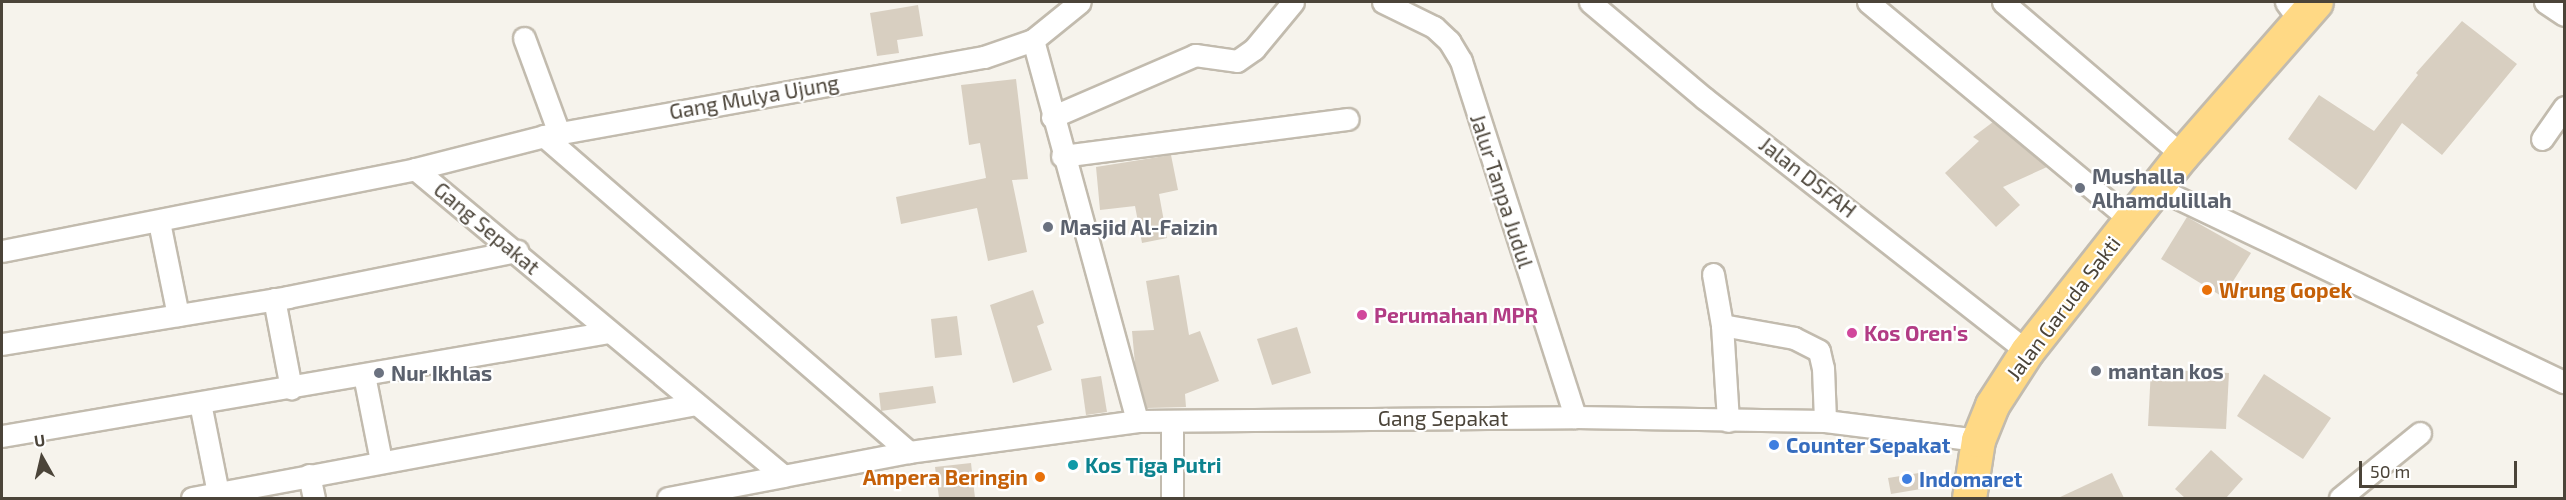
<!DOCTYPE html>
<style>
body{margin:0}
#map{position:relative;width:2566px;height:500px;overflow:hidden;background:#f6f3ec;font-family:"Exo 2",sans-serif}
div>[style]{position:absolute}
.building>*{inset:0;background:#d8cfc1}
.roads{filter:drop-shadow(2px 0 #c2bbae) drop-shadow(-2px 0 #c2bbae) drop-shadow(0 2px #c2bbae) drop-shadow(0 -2px #c2bbae)}
.minor>*{height:21px;margin:-10.5px;padding:0 10.5px;transform-origin:10.5px;border-radius:10.5px;background:#fff}
.trunk>*{height:33px;margin:-16.5px;padding:0 16.5px;transform-origin:16.5px;border-radius:16.5px;background:#ffd985}
.dots>*{width:16px;height:16px;translate:-50% -50%;box-sizing:border-box;border:3px solid #fff;border-radius:50%}
span{translate:-50% -50%;white-space:nowrap;text-align:center;line-height:1.15;-webkit-text-stroke:4.5px #fff;paint-order:stroke}
.street-label{font-size:21px;color:#4b4439}
.worship-label{font-size:21px;color:#5b616d;font-weight:700}
.left{translate:0 -50%;text-align:left}
.food-label{font-size:21px;color:#c56008;font-weight:700}
.right{translate:-100% -50%;text-align:right}
.hotel-label{font-size:21px;color:#b23c85;font-weight:700}
.shop-label{font-size:21px;color:#366cbe;font-weight:700}
.culture-label{font-size:21px;color:#0d838f;font-weight:700}
.frame{position:absolute;inset:0;border:3px solid #4b4439;pointer-events:none}
.north{position:absolute;left:12px;top:428px;width:60px;height:60px;-webkit-text-stroke:4px #fff;paint-order:stroke;rotate:352deg;font-size:16px;font-weight:700;line-height:24px;text-align:center;color:#4b4439}
.north::after{content:'';display:block;margin:auto;width:21px;height:27px;background:#4b4439;clip-path:polygon(50% 0,100% 100%,50% 72%,0 100%)}
.scale{position:absolute;left:2359px;top:461px;width:158px;height:27px;box-sizing:border-box;border:3px solid #4b4439;border-top:0;padding-left:8px;font-size:18px;line-height:21px;white-space:nowrap;color:#4b4439;-webkit-text-stroke:4px #fff;paint-order:stroke}
</style>
<div id="map">
<div class="building">
<div style="clip-path:polygon(918px 5px,923px 36px,897px 40px,899px 53px,877px 56px,870px 13px)"></div>
<div style="clip-path:polygon(2462px 21px,2517px 64px,2442px 155px,2402px 123px,2356px 190px,2288px 139px,2319px 95px,2374px 131px,2418px 75px,2416px 73px)"></div>
<div style="clip-path:polygon(1016px 79px,1028px 179px,1012px 180px,1027px 252px,988px 261px,977px 208px,901px 224px,896px 197px,986px 178px,980px 143px,969px 145px,961px 85px)"></div>
<div style="clip-path:polygon(1993px 122px,2047px 167px,2003px 187px,2020px 205px,1996px 227px,1945px 173px,1979px 141px,1973px 137px)"></div>
<div style="clip-path:polygon(1171px 155px,1178px 190px,1159px 194px,1167px 238px,1142px 243px,1135px 206px,1100px 210px,1096px 167px)"></div>
<div style="clip-path:polygon(2187px 217px,2251px 253px,2223px 297px,2161px 259px)"></div>
<div style="clip-path:polygon(1179px 275px,1189px 335px,1200px 331px,1219px 381px,1185px 394px,1186px 407px,1147px 408px,1135px 364px,1132px 331px,1154px 330px,1146px 281px)"></div>
<div style="clip-path:polygon(1033px 290px,1044px 323px,1037px 326px,1052px 370px,1013px 383px,990px 305px)"></div>
<div style="clip-path:polygon(957px 316px,962px 355px,935px 358px,931px 319px)"></div>
<div style="clip-path:polygon(1297px 327px,1311px 373px,1272px 385px,1257px 339px)"></div>
<div style="clip-path:polygon(2151px 369px,2229px 373px,2226px 429px,2148px 426px)"></div>
<div style="clip-path:polygon(2264px 374px,2331px 418px,2303px 459px,2237px 416px)"></div>
<div style="clip-path:polygon(1101px 376px,1107px 412px,1086px 415px,1081px 379px)"></div>
<div style="clip-path:polygon(933px 386px,936px 403px,881px 411px,879px 393px)"></div>
<div style="clip-path:polygon(2211px 450px,2243px 479px,2226px 498px,2185px 498px,2175px 489px)"></div>
<div style="clip-path:polygon(971px 463px,975px 498px,939px 498px,935px 467px)"></div>
<div style="clip-path:polygon(1925px 472px,1927px 488px,1891px 494px,1888px 478px)"></div>
<div style="clip-path:polygon(2112px 473px,2124px 498px,2058px 498px)"></div>
</div>
<div class="roads">
<div class="minor">
<div style="left:1383px;top:2px;width:57px;rotate:26.1deg"></div>
<div style="left:1434px;top:27px;width:21px;rotate:43deg"></div>
<div style="left:1449px;top:41px;width:23px;rotate:59deg"></div>
<div style="left:1461px;top:61px;width:374px;rotate:72.2deg"></div>
<div style="left:1590px;top:2px;width:149px;rotate:40.1deg"></div>
<div style="left:1704px;top:98px;width:410px;rotate:38.1deg"></div>
<div style="left:1868px;top:2px;width:342px;rotate:39.7deg"></div>
<div style="left:2003px;top:2px;width:235px;rotate:40.5deg"></div>
<div style="left:2286px;top:2px;width:22px;rotate:54deg"></div>
<div style="left:2545px;top:2px;width:23px;rotate:34deg"></div>
<div style="left:524px;top:38px;width:101px;rotate:69.8deg"></div>
<div style="left:1033px;top:40px;width:395px;rotate:74.7deg"></div>
<div style="left:1052px;top:117px;width:156px;rotate:-23.4deg"></div>
<div style="left:1195px;top:55px;width:42px;rotate:8.1deg"></div>
<div style="left:1237px;top:61px;width:21px;rotate:-35deg"></div>
<div style="left:1254px;top:49px;width:61px;rotate:-50.3deg"></div>
<div style="left:544px;top:136px;width:483px;rotate:40.9deg"></div>
<div style="left:2542px;top:139px;width:39px;rotate:-55deg"></div>
<div style="left:1062px;top:156px;width:288px;rotate:-7.4deg"></div>
<div style="left:415px;top:169px;width:479px;rotate:39.8deg"></div>
<div style="left:783px;top:476px;width:128px;rotate:-10.8deg"></div>
<div style="left:909px;top:452px;width:230px;rotate:-7.7deg"></div>
<div style="left:1137px;top:421px;width:438px;rotate:-0.5deg"></div>
<div style="left:1575px;top:417px;width:250px;rotate:0.9deg"></div>
<div style="left:1825px;top:421px;width:154px;rotate:7.1deg"></div>
<div style="left:2157px;top:188px;width:451px;rotate:25.5deg"></div>
<div style="left:159px;top:222px;width:95px;rotate:78.5deg"></div>
<div style="left:2px;top:251px;width:421px;rotate:-11.2deg"></div>
<div style="left:415px;top:169px;width:133px;rotate:-14.3deg"></div>
<div style="left:544px;top:136px;width:447px;rotate:-10.2deg"></div>
<div style="left:984px;top:57px;width:52px;rotate:-19.1deg"></div>
<div style="left:1033px;top:40px;width:60px;rotate:-39deg"></div>
<div style="left:1713px;top:274px;width:52px;rotate:80deg"></div>
<div style="left:1722px;top:325px;width:73px;rotate:10.2deg"></div>
<div style="left:1794px;top:338px;width:28px;rotate:27deg"></div>
<div style="left:1819px;top:351px;width:17px;rotate:77deg"></div>
<div style="left:1823px;top:368px;width:53px;rotate:87.8deg"></div>
<div style="left:274px;top:299px;width:91px;rotate:79.2deg"></div>
<div style="left:1722px;top:325px;width:96px;rotate:86.4deg"></div>
<div style="left:2px;top:344px;width:290px;rotate:-9.3deg"></div>
<div style="left:288px;top:297px;width:234px;rotate:-11.4deg"></div>
<div style="left:364px;top:375px;width:88px;rotate:78.8deg"></div>
<div style="left:200px;top:403px;width:92px;rotate:78.7deg"></div>
<div style="left:1172px;top:421px;width:77px;rotate:90deg"></div>
<div style="left:2px;top:436px;width:616px;rotate:-9.72deg"></div>
<div style="left:309px;top:475px;width:24px;rotate:78deg"></div>
<div style="left:192px;top:498px;width:513px;rotate:-10.56deg"></div>
<div style="left:668px;top:498px;width:117px;rotate:-10.8deg"></div>
<div style="left:2340px;top:498px;width:103px;rotate:-39.1deg"></div>
</div>
<div class="trunk">
<div style="left:1969px;top:498px;width:59px;rotate:-81.2deg"></div>
<div style="left:1978px;top:440px;width:38px;rotate:-68deg"></div>
<div style="left:1992px;top:405px;width:64px;rotate:-57.1deg"></div>
<div style="left:2027px;top:351px;width:250px;rotate:-51.7deg"></div>
<div style="left:2182px;top:155px;width:203px;rotate:-48.8deg"></div>
</div>
</div>
<div class="dots">
<div style="left:2080px;top:188px;background:#6b7280"></div>
<div style="left:1048px;top:227px;background:#6b7280"></div>
<div style="left:2207px;top:290px;background:#e8710a"></div>
<div style="left:1362px;top:315px;background:#d1479c"></div>
<div style="left:1852px;top:333px;background:#d1479c"></div>
<div style="left:2096px;top:371px;background:#6b7280"></div>
<div style="left:379px;top:373px;background:#6b7280"></div>
<div style="left:1774px;top:445px;background:#3f7fe0"></div>
<div style="left:1073px;top:465px;background:#0f9aa8"></div>
<div style="left:1040px;top:477px;background:#e8710a"></div>
<div style="left:1907px;top:479px;background:#3f7fe0"></div>
</div>
<div class="street-label">
<span style="left:754px;top:97px;rotate:-10deg">Gang Mulya Ujung</span>
<span style="left:1808px;top:177px;rotate:38deg">Jalan DSFAH</span>
<span style="left:1502px;top:191px;rotate:72deg">Jalur Tanpa Judul</span>
<span style="left:487px;top:228px;rotate:40deg">Gang Sepakat</span>
<span style="left:2063px;top:308px;rotate:-53deg">Jalan Garuda Sakti</span>
<span style="left:1443px;top:418px">Gang Sepakat</span>
</div>
<div class="worship-label">
<span class="left" style="left:2092px;top:188px">Mushalla<br>Alhamdulillah</span>
<span class="left" style="left:1060px;top:227px">Masjid Al-Faizin</span>
<span class="left" style="left:2108px;top:371px">mantan kos</span>
<span class="left" style="left:391px;top:373px">Nur Ikhlas</span>
</div>
<div class="food-label">
<span class="left" style="left:2219px;top:290px">Wrung Gopek</span>
<span class="right" style="left:1028px;top:477px">Ampera Beringin</span>
</div>
<div class="hotel-label">
<span class="left" style="left:1374px;top:315px">Perumahan MPR</span>
<span class="left" style="left:1864px;top:333px">Kos Oren's</span>
</div>
<div class="shop-label">
<span class="left" style="left:1786px;top:445px">Counter Sepakat</span>
<span class="left" style="left:1919px;top:479px">Indomaret</span>
</div>
<div class="culture-label">
<span class="left" style="left:1085px;top:465px">Kos Tiga Putri</span>
</div>
<div class="frame"></div>
<div class="north">U</div>
<div class="scale">50 m</div>
</div>
